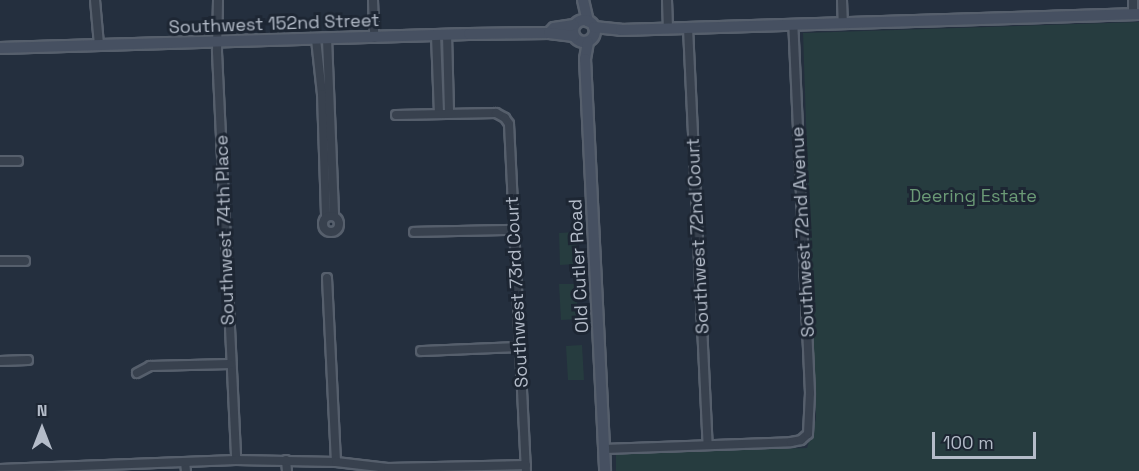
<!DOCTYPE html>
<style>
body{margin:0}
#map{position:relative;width:1139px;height:471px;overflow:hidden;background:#242f3e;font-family:"Space Grotesk",sans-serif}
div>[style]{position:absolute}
.green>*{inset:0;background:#263c3f}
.roads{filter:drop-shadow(2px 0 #565f6c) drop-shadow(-2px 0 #565f6c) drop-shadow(0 2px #565f6c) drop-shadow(0 -2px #565f6c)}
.street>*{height:8px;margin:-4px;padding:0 4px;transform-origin:4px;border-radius:4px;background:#38414e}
.street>.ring{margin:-4px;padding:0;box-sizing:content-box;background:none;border:8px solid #38414e;border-radius:50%}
.secondary>*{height:10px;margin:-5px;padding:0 5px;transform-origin:5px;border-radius:5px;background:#465061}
.secondary>.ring{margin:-5px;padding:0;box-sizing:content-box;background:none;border:10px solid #465061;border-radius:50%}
span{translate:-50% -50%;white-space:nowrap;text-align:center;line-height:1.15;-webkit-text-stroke:6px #1d2633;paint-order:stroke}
.street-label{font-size:18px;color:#b4bcc9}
.park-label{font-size:18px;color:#6b9a76}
.north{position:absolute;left:12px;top:399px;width:60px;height:60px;-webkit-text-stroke:4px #1d2633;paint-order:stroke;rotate:0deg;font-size:16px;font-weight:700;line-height:24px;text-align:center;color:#b4bcc9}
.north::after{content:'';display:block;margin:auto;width:21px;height:27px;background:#b4bcc9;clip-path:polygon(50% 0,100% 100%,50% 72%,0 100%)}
.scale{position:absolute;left:932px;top:432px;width:104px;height:27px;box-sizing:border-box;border:3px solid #b4bcc9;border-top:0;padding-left:8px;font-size:18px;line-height:21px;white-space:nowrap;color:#b4bcc9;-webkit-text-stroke:4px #1d2633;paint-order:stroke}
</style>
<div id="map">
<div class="green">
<div style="clip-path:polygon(1139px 22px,1139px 471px,616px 471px,616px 453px,807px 448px,816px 419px,803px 33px)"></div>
<div style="clip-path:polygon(576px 232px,577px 264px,560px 265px,559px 233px)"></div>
<div style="clip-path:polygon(559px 284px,576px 284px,578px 319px,561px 320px)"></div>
<div style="clip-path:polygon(582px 345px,584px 380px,568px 380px,566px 346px)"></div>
</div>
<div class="roads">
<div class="street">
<div style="left:95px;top:0;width:45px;rotate:84.9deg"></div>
<div style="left:218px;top:0;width:52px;rotate:91.1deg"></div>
<div style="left:217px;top:52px;width:408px;rotate:87.3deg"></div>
<div style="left:373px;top:0;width:38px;rotate:88deg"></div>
<div style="left:667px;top:0;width:28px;rotate:88deg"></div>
<div style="left:842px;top:0;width:24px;rotate:88deg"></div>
<div style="left:1133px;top:0;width:15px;rotate:90deg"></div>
<div style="left:688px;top:28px;width:417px;rotate:87.3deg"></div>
<div style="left:436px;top:35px;width:78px;rotate:87.8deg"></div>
<div style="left:447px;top:35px;width:78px;rotate:88.5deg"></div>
<div style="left:316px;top:39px;width:55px;rotate:83.8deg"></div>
<div style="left:322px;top:94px;width:123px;rotate:88.1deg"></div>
<div style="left:327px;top:39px;width:177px;rotate:87.7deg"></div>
<div style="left:396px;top:115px;width:100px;rotate:-1.1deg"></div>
<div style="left:496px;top:113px;width:10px;rotate:29deg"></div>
<div style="left:505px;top:118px;width:7px;rotate:56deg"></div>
<div style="left:509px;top:124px;width:347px;rotate:87.2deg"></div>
<div style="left:0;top:161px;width:18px"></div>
<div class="ring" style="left:323px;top:216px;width:8px;height:8px"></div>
<div style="left:414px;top:232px;width:99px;rotate:-1.2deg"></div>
<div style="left:0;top:261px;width:25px"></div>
<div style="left:327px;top:278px;width:184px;rotate:87.2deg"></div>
<div style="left:421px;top:351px;width:99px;rotate:-2.3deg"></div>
<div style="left:0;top:361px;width:28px;rotate:-2deg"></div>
<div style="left:137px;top:373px;width:15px;rotate:-28deg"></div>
<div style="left:150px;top:366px;width:80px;rotate:-1.4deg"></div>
<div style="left:604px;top:449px;width:187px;rotate:-2.1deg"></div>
<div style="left:791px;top:442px;width:10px;rotate:-11deg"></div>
<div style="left:801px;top:440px;width:9px;rotate:-41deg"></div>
<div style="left:808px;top:434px;width:41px;rotate:-87.2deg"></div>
<div style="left:810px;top:393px;width:368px;rotate:-92.6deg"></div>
<div style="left:286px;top:460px;width:11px;rotate:85deg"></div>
<div style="left:185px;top:462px;width:9px;rotate:84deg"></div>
<div style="left:0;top:469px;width:236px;rotate:-2.2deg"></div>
<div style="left:236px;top:460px;width:100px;rotate:1.1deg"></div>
<div style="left:336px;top:462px;width:52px;rotate:6.6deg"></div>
<div style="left:388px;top:468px;width:138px;rotate:-1.2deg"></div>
</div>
<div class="secondary">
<div style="left:583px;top:0;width:22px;rotate:77deg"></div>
<div class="ring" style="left:573px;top:20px;width:12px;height:12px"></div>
<div style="left:594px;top:27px;width:27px;rotate:6deg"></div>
<div style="left:621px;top:30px;width:518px;rotate:-1.77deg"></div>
<div style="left:549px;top:33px;width:7px;rotate:-45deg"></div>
<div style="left:554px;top:28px;width:20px;rotate:-9deg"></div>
<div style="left:588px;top:42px;width:17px;rotate:100deg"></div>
<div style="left:585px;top:59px;width:412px;rotate:87.2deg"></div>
<div style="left:0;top:48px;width:469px;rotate:-1.7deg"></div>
<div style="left:469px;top:34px;width:80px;rotate:-0.7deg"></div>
<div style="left:549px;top:33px;width:25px;rotate:7deg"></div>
</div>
</div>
<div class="street-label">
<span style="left:274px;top:24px;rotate:-2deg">Southwest 152nd Street</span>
<span style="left:225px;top:230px;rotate:-92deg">Southwest 74th Place</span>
<span style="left:803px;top:232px;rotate:-93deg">Southwest 72nd Avenue</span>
<span style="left:698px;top:236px;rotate:-93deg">Southwest 72nd Court</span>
<span style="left:579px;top:266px;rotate:-93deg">Old Cutler Road</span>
<span style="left:517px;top:292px;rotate:-93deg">Southwest 73rd Court</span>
</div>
<div class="park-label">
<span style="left:973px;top:196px">Deering Estate</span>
</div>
<div class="north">N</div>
<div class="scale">100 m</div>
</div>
